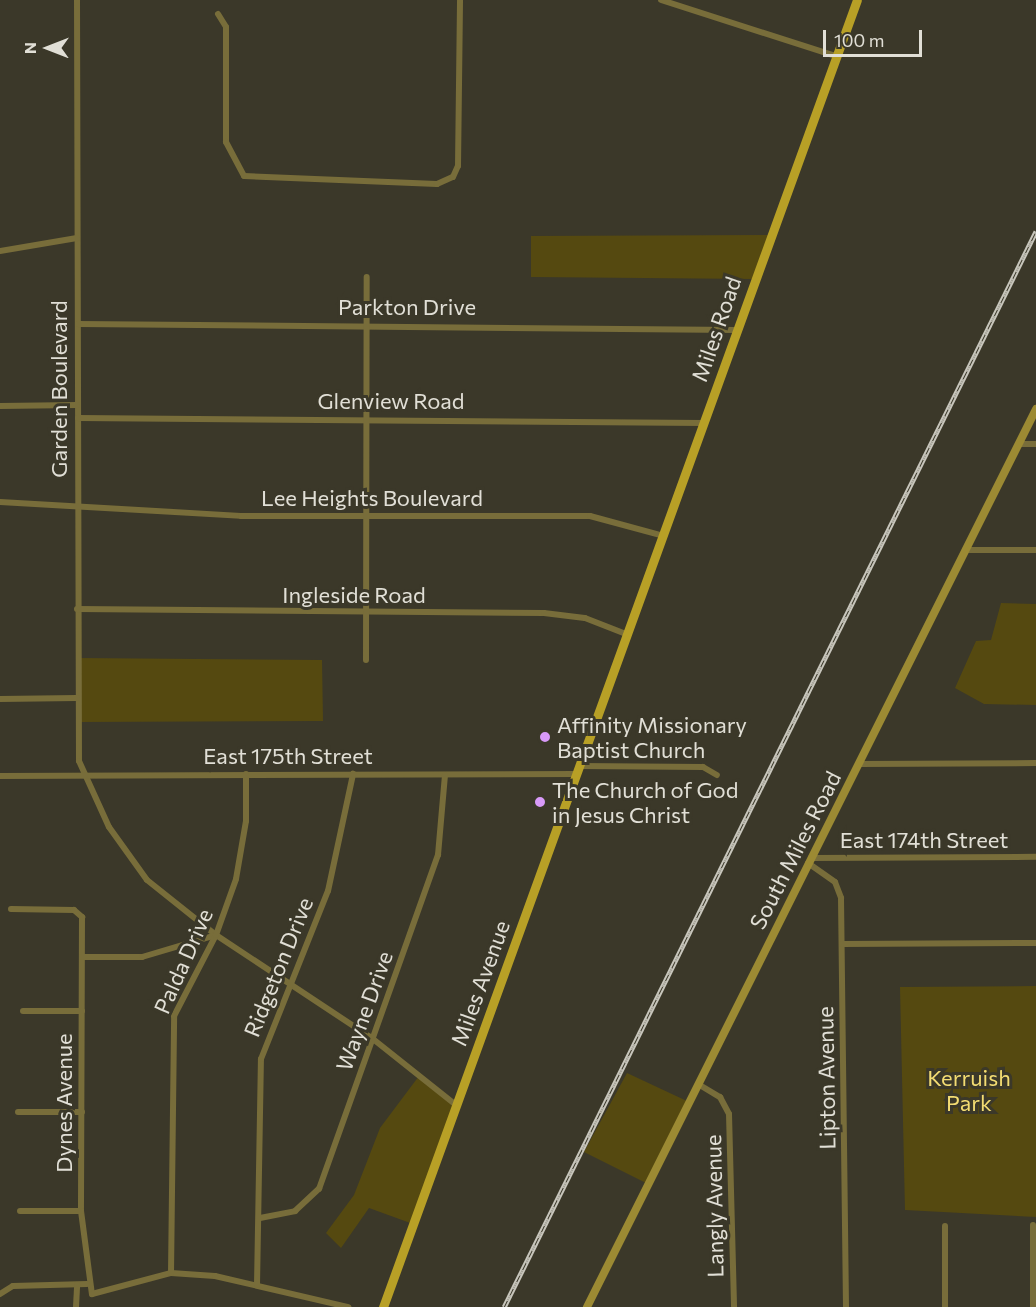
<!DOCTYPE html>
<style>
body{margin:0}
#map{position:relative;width:1036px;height:1307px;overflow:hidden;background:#3b3829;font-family:Commissioner,sans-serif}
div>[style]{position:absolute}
.green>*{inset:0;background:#554910}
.street>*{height:6px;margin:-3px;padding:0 3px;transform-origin:3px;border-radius:3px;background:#786d3a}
.secondary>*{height:8px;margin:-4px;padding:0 4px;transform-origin:4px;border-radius:4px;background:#9c8a33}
.primary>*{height:9px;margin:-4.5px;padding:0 4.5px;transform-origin:4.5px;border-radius:4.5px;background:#b8a026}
.rail>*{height:4.5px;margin-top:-2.25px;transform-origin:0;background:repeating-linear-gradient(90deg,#3b3829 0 7px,#c8c6bc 0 14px);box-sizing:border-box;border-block:2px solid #c8c6bc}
.dots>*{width:16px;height:16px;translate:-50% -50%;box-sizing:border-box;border:3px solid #3b3829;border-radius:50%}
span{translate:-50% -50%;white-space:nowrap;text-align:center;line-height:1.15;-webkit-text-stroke:6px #3b3829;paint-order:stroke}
.street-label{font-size:22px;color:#e1dfd6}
.poi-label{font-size:22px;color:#e1dfd6}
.left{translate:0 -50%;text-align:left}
.park-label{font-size:22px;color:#f3dc72}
.north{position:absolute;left:18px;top:18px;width:60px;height:60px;-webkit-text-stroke:4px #3b3829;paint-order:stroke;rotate:270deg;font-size:16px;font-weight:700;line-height:24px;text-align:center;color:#e1dfd6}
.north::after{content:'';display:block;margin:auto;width:21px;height:27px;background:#e1dfd6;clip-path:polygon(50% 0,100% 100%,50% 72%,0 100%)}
.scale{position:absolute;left:823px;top:30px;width:99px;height:27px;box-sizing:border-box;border:3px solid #e1dfd6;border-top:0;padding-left:8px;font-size:18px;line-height:21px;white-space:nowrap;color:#e1dfd6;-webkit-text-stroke:4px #3b3829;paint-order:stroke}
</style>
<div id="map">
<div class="green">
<div style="clip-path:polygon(770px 235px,754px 279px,531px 277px,531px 236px)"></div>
<div style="clip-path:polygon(1001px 603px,1036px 604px,1036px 705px,984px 704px,955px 688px,976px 641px,991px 640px)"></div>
<div style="clip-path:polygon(77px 658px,322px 660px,323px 721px,78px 722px)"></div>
<div style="clip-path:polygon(1036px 986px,1036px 1217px,905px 1210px,900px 987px)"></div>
<div style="clip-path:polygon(627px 1073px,689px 1102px,648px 1184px,584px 1152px)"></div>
<div style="clip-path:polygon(419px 1076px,456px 1105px,413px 1224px,369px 1208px,341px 1248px,326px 1233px,354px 1195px,380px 1128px)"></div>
</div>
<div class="street">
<div style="left:77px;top:0;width:761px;rotate:89.85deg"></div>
<div style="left:79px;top:761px;width:72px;rotate:65.6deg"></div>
<div style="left:109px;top:827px;width:65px;rotate:54.4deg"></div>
<div style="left:147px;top:880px;width:88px;rotate:38.6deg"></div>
<div style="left:216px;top:935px;width:188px;rotate:33.5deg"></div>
<div style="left:373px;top:1039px;width:106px;rotate:38.5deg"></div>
<div style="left:661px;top:0;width:183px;rotate:17.8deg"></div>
<div style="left:218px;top:14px;width:15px;rotate:58deg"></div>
<div style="left:226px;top:27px;width:115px;rotate:90deg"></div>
<div style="left:226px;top:142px;width:38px;rotate:62deg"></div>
<div style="left:244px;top:176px;width:193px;rotate:2.4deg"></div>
<div style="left:437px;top:184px;width:17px;rotate:-24deg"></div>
<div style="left:453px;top:177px;width:12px;rotate:-66deg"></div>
<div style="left:458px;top:166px;width:166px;rotate:-89.3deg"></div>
<div style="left:0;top:251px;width:78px;rotate:-9.6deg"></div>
<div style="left:78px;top:324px;width:658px;rotate:0.52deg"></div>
<div style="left:0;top:406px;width:77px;rotate:-0.7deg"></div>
<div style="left:78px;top:418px;width:626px;rotate:0.46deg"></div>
<div style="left:1019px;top:444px;width:17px"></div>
<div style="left:0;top:502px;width:241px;rotate:3.3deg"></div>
<div style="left:241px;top:516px;width:349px"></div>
<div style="left:590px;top:516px;width:77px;rotate:15.1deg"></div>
<div style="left:965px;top:550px;width:71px"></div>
<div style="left:77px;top:609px;width:467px;rotate:0.5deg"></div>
<div style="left:544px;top:613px;width:41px;rotate:7deg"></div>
<div style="left:585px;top:618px;width:44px;rotate:21.3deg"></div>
<div style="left:366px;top:660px;width:383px;rotate:-89.9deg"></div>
<div style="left:0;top:699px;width:77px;rotate:-0.7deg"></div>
<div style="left:860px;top:764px;width:176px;rotate:-0.3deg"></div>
<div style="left:579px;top:766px;width:124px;rotate:0.5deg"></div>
<div style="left:703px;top:767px;width:16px;rotate:30deg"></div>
<div style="left:0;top:776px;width:576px;rotate:-0.2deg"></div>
<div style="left:811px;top:858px;width:225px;rotate:-0.3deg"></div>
<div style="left:808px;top:863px;width:33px;rotate:35deg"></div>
<div style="left:835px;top:882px;width:17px;rotate:69deg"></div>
<div style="left:841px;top:898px;width:409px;rotate:89.3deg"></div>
<div style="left:11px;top:909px;width:63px;rotate:0.9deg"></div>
<div style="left:74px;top:910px;width:11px;rotate:41deg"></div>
<div style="left:82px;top:917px;width:294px;rotate:90.2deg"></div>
<div style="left:81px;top:1211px;width:84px;rotate:82.5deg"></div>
<div style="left:92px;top:1294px;width:82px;rotate:-14.9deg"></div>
<div style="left:171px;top:1273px;width:44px;rotate:3.9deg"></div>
<div style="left:215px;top:1276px;width:137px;rotate:13.1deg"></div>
<div style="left:842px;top:944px;width:194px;rotate:-0.3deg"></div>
<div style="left:82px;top:957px;width:60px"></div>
<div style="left:142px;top:957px;width:77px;rotate:-16.6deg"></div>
<div style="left:23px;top:1011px;width:59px"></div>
<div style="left:698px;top:1084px;width:26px;rotate:31deg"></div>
<div style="left:720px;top:1097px;width:19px;rotate:62deg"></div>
<div style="left:729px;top:1114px;width:193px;rotate:88.5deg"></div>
<div style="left:18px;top:1112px;width:64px"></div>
<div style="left:20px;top:1211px;width:61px"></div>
<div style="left:260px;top:1218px;width:36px;rotate:-11deg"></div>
<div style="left:295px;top:1211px;width:33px;rotate:-43deg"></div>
<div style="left:319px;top:1189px;width:355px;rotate:-70.4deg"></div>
<div style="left:438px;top:855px;width:80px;rotate:-85deg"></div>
<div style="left:1033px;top:1225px;width:82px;rotate:90deg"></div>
<div style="left:945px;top:1226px;width:81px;rotate:90deg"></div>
<div style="left:171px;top:1273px;width:257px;rotate:-89.3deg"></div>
<div style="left:174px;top:1016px;width:91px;rotate:-62.6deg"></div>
<div style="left:216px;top:935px;width:59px;rotate:-70.3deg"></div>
<div style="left:236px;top:879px;width:59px;rotate:-80.2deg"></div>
<div style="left:246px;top:821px;width:47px;rotate:-90deg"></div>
<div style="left:257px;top:1285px;width:226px;rotate:-89deg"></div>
<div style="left:261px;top:1059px;width:181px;rotate:-68.3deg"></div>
<div style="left:328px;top:891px;width:120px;rotate:-77.9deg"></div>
<div style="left:0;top:1294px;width:15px;rotate:-32deg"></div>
<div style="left:13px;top:1286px;width:74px;rotate:-1.5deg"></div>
<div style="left:76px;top:1307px;width:22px;rotate:-87deg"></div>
</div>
<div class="secondary">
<div style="left:587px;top:1307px;width:1004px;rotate:-63.43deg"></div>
</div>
<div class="primary">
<div style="left:383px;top:1307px;width:1390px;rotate:-70.07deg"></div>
</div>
<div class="rail">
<div style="left:504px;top:1307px;width:1200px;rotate:-63.69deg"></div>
</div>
<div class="dots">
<div style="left:545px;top:737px;background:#d89af8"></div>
<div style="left:540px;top:802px;background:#d89af8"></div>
</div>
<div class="street-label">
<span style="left:407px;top:307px">Parkton Drive</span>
<span style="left:716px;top:329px;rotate:-71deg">Miles Road</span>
<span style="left:59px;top:389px;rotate:-90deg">Garden Boulevard</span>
<span style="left:391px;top:401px">Glenview Road</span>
<span style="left:372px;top:498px">Lee Heights Boulevard</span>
<span style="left:354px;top:595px">Ingleside Road</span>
<span style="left:288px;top:756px">East 175th Street</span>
<span style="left:924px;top:840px">East 174th Street</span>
<span style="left:795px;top:850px;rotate:-63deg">South Miles Road</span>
<span style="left:183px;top:961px;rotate:-66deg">Palda Drive</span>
<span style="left:278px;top:967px;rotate:-68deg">Ridgeton Drive</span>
<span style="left:480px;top:983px;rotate:-70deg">Miles Avenue</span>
<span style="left:364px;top:1011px;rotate:-70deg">Wayne Drive</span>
<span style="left:826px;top:1078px;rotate:-91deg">Lipton Avenue</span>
<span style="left:64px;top:1103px;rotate:-90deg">Dynes Avenue</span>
<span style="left:714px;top:1206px;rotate:-91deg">Langly Avenue</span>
</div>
<div class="poi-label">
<span class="left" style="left:557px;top:737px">Affinity Missionary<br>Baptist Church</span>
<span class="left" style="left:552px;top:802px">The Church of God<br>in Jesus Christ</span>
</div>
<div class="park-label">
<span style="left:969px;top:1090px">Kerruish<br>Park</span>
</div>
<div class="north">N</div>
<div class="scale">100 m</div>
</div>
